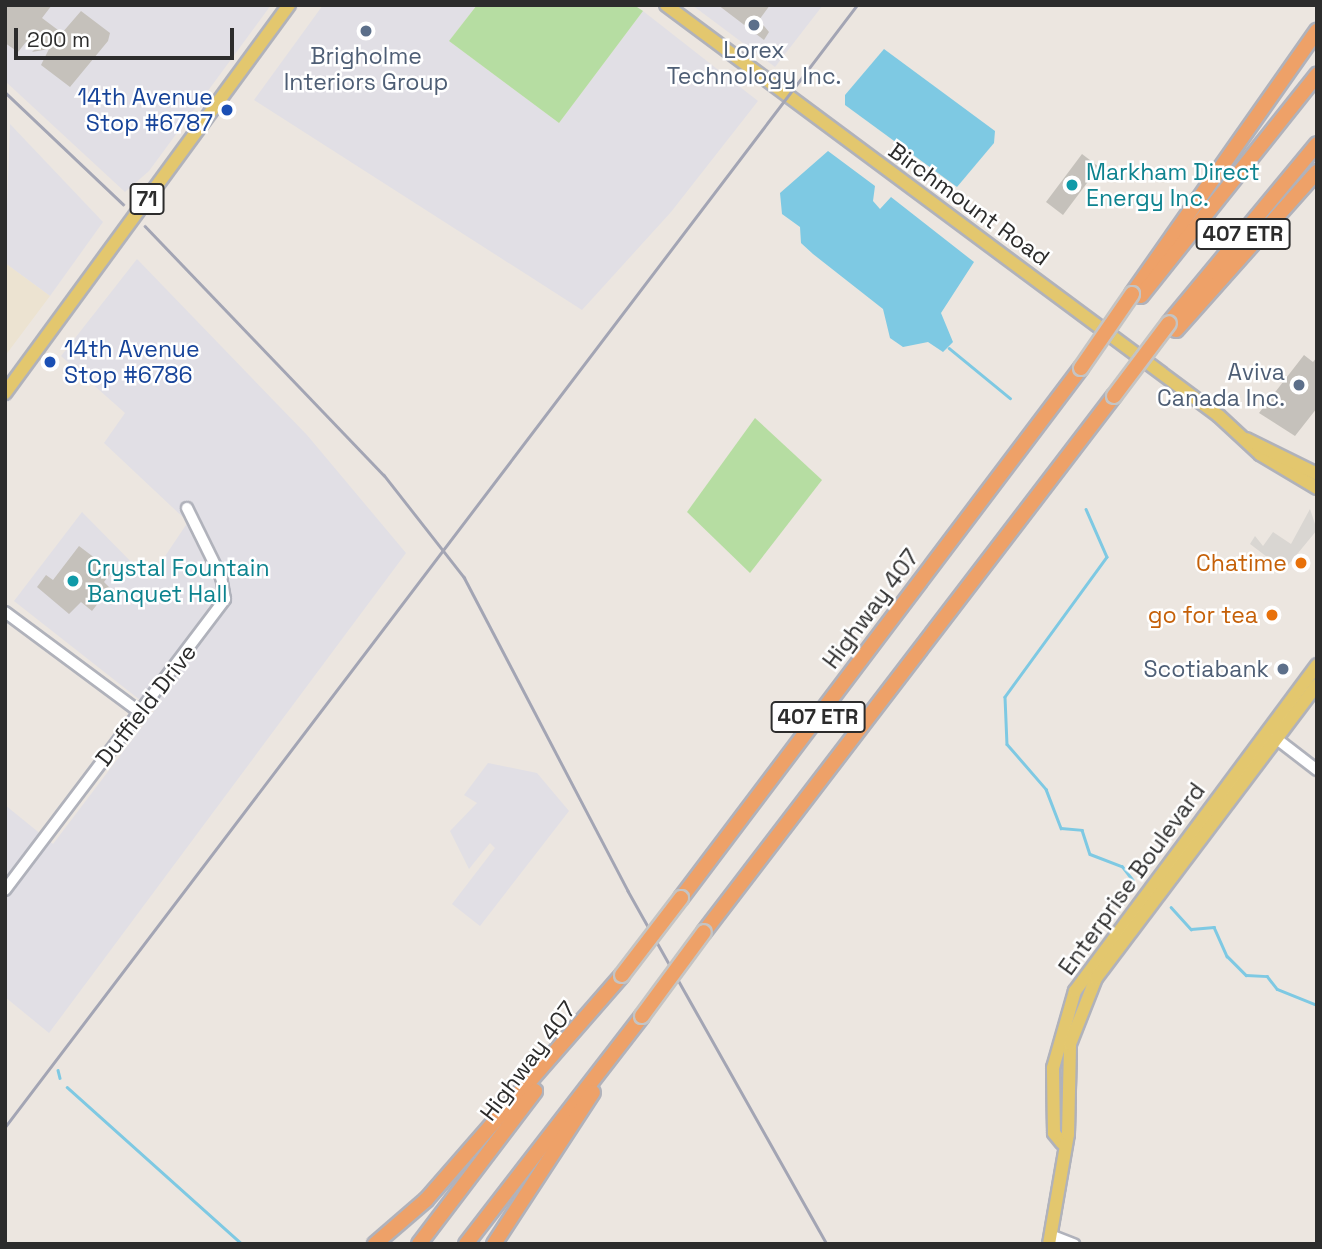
<!DOCTYPE html>
<style>
body{margin:0}
#map{position:relative;width:1322px;height:1249px;overflow:hidden;background:#ece6e0;font-family:"Space Grotesk",sans-serif}
div>[style]{position:absolute}
.industrial>*{inset:0;background:#e1dfe5}
.education>*{inset:0;background:#ece3d1}
.green>*{inset:0;background:#b6dda2}
.plaza>*{inset:0;background:#d9d6d2}
.water>*{inset:0;background:#7ec9e3}
.stream>*{height:2.5px;margin:-1.25px;padding:0 1.25px;transform-origin:1.25px;border-radius:1.25px;background:#7ec9e3}
.building>*{inset:0;background:#c5c1bb}
.roads{filter:drop-shadow(2px 0 #b0b2bb) drop-shadow(-2px 0 #b0b2bb) drop-shadow(0 2px #b0b2bb) drop-shadow(0 -2px #b0b2bb)}
.minor>*{height:10px;margin:-5px;padding:0 5px;transform-origin:5px;border-radius:5px;background:#fff}
.major>*{height:12px;margin:-6px;padding:0 6px;transform-origin:6px;border-radius:6px;background:#e3c76e}
.highway>*{height:14px;margin:-7px;padding:0 7px;transform-origin:7px;border-radius:7px;background:#eea168}
.rail>*{height:2.5px;margin:-1.25px;padding:0 1.25px;transform-origin:1.25px;border-radius:1.25px;background:#a3a5b4}
.bridges{filter:drop-shadow(2px 0 #c4c4c4) drop-shadow(-2px 0 #c4c4c4) drop-shadow(0 2px #c4c4c4) drop-shadow(0 -2px #c4c4c4)}
.highway-bridge>*{height:14px;margin:-7px;padding:0 7px;transform-origin:7px;border-radius:7px;background:#eea168}
.dots>*{width:19px;height:19px;translate:-50% -50%;box-sizing:border-box;border:4px solid #fff;border-radius:50%}
span{translate:-50% -50%;white-space:nowrap;text-align:center;line-height:1.15;-webkit-text-stroke:5px #fff;paint-order:stroke}
.shield-label span{padding:2px 5px;background:#fff;border:2px solid;border-radius:5px;-webkit-text-stroke-width:0}
.shield-label{font-size:21px;color:#2c2c2c;font-weight:700}
.service-label{font-size:23px;color:#4e5e75}
.right{translate:-100% -50%;text-align:right}
.transit-label{font-size:23px;color:#164399}
.left{translate:0 -50%;text-align:left}
.culture-label{font-size:23px;color:#0d838f}
.street-label{font-size:23px;color:#2c2c2c}
.food-label{font-size:23px;color:#c56008}
.frame{position:absolute;inset:0;border:7px solid #2c2c2c;pointer-events:none}
.scale{position:absolute;left:14px;top:28px;width:220px;height:32px;box-sizing:border-box;border:4px solid #2c2c2c;border-top:0;padding-left:9px;font-size:21px;line-height:24px;white-space:nowrap;color:#2c2c2c;-webkit-text-stroke:5px #fff;paint-order:stroke}
</style>
<div id="map">
<div class="industrial">
<div style="clip-path:polygon(5px 5px,271px 5px,149px 171px,125px 192px,5px 81px)"></div>
<div style="clip-path:polygon(323px 5px,477px 5px,449px 41px,559px 123px,643px 11px,758px 101px,671px 212px,582px 310px,254px 100px)"></div>
<div style="clip-path:polygon(692px 5px,823px 5px,775px 67px)"></div>
<div style="clip-path:polygon(10px 124px,103px 222px,50px 296px,5px 263px)"></div>
<div style="clip-path:polygon(137px 259px,307px 435px,406px 553px,49px 1033px,5px 997px,5px 805px,53px 844px,154px 711px,14px 601px,82px 512px,149px 580px,188px 522px,104px 443px,125px 413px,61px 356px)"></div>
<div style="clip-path:polygon(488px 763px,537px 773px,569px 811px,480px 926px,452px 904px,495px 848px,490px 843px,469px 869px,450px 831px,477px 803px,464px 795px)"></div>
</div>
<div class="education">
<div style="clip-path:polygon(5px 263px,50px 296px,5px 356px)"></div>
</div>
<div class="green">
<div style="clip-path:polygon(477px 5px,634px 5px,643px 11px,559px 123px,449px 41px)"></div>
<div style="clip-path:polygon(755px 418px,822px 480px,750px 573px,687px 512px)"></div>
</div>
<div class="plaza">
<div style="clip-path:polygon(1310px 509px,1317px 530px,1284px 570px,1250px 544px,1255px 536px,1263px 546px,1273px 532px,1291px 544px)"></div>
</div>
<div class="water">
<div style="clip-path:polygon(884px 49px,995px 131px,994px 143px,957px 187px,845px 105px,845px 95px)"></div>
<div style="clip-path:polygon(828px 151px,875px 186px,873px 201px,880px 209px,891px 197px,974px 262px,941px 313px,953px 342px,943px 352px,928px 342px,903px 347px,890px 338px,883px 309px,813px 254px,801px 243px,800px 227px,782px 214px,780px 193px)"></div>
</div>
<div class="stream">
<div style="left:949px;top:348px;width:79px;rotate:39.3deg"></div>
<div style="left:1086px;top:509px;width:52px;rotate:66.4deg"></div>
<div style="left:1107px;top:557px;width:173px;rotate:126.1deg"></div>
<div style="left:1005px;top:697px;width:47px;rotate:87.6deg"></div>
<div style="left:1007px;top:744px;width:60px;rotate:49.1deg"></div>
<div style="left:1046px;top:789px;width:42px;rotate:69deg"></div>
<div style="left:1061px;top:828px;width:21px;rotate:5deg"></div>
<div style="left:1082px;top:830px;width:25px;rotate:72deg"></div>
<div style="left:1090px;top:854px;width:34px;rotate:21deg"></div>
<div style="left:1122px;top:866px;width:18px;rotate:52deg"></div>
<div style="left:1171px;top:907px;width:30px;rotate:48deg"></div>
<div style="left:1191px;top:929px;width:23px;rotate:-5deg"></div>
<div style="left:1214px;top:927px;width:32px;rotate:66deg"></div>
<div style="left:1227px;top:956px;width:27px;rotate:45deg"></div>
<div style="left:1246px;top:975px;width:21px;rotate:3deg"></div>
<div style="left:1267px;top:976px;width:16px;rotate:52deg"></div>
<div style="left:1277px;top:989px;width:43px;rotate:21.8deg"></div>
<div style="left:58px;top:1070px;width:8px;rotate:76deg"></div>
<div style="left:67px;top:1087px;width:235px;rotate:41.9deg"></div>
</div>
<div class="building">
<div style="clip-path:polygon(5px 5px,52px 5px,42px 18px,62px 33px,81px 11px,110px 33px,108px 41px,70px 87px,41px 65px,49px 49px,32px 52px,36px 48px,26px 42px,18px 52px,5px 43px)"></div>
<div style="clip-path:polygon(718px 5px,770px 5px,759px 20px,769px 32px,764px 40px)"></div>
<div style="clip-path:polygon(1082px 154px,1099px 167px,1063px 215px,1046px 202px)"></div>
<div style="clip-path:polygon(1304px 355px,1313px 362px,1317px 357px,1317px 408px,1295px 436px,1259px 413px)"></div>
<div style="clip-path:polygon(79px 546px,112px 571px,104px 582px,110px 588px,92px 611px,81px 602px,69px 614px,37px 587px,46px 575px,53px 580px)"></div>
</div>
<div class="roads">
<div class="minor">
<div style="left:5px;top:612px;width:169px;rotate:36.6deg"></div>
<div style="left:1273px;top:736px;width:56px;rotate:37.7deg"></div>
<div style="left:5px;top:890px;width:365px;rotate:-52.9deg"></div>
<div style="left:225px;top:599px;width:22px;rotate:-100deg"></div>
<div style="left:221px;top:577px;width:77px;rotate:-116.2deg"></div>
<div style="left:1050px;top:1235px;width:26px;rotate:21deg"></div>
</div>
<div class="major">
<div style="left:666px;top:5px;width:689px;rotate:36.62deg"></div>
<div style="left:1219px;top:416px;width:56px;rotate:42.8deg"></div>
<div style="left:1260px;top:454px;width:66px;rotate:30.8deg"></div>
<div style="left:5px;top:393px;width:481px;rotate:-53.8deg"></div>
<div style="left:1246px;top:439px;width:79px;rotate:26.2deg"></div>
<div style="left:1062px;top:1143px;width:13px;rotate:-129deg"></div>
<div style="left:1054px;top:1133px;width:65px;rotate:-90.9deg"></div>
<div style="left:1053px;top:1068px;width:80px;rotate:-74.1deg"></div>
<div style="left:1075px;top:991px;width:406px;rotate:-53.4deg"></div>
<div style="left:1049px;top:1244px;width:112px;rotate:-80.2deg"></div>
<div style="left:1068px;top:1134px;width:90px;rotate:-88.7deg"></div>
<div style="left:1070px;top:1044px;width:71px;rotate:-68.5deg"></div>
<div style="left:1096px;top:978px;width:367px;rotate:-53deg"></div>
</div>
<div class="highway">
<div style="left:1132px;top:294px;width:322px;rotate:-54.9deg"></div>
<div style="left:1141px;top:296px;width:283px;rotate:-51.5deg"></div>
<div style="left:1169px;top:323px;width:232px;rotate:-50.4deg"></div>
<div style="left:1176px;top:330px;width:212px;rotate:-48.3deg"></div>
<div style="left:681px;top:898px;width:664px;rotate:-52.96deg"></div>
<div style="left:704px;top:932px;width:675px;rotate:-52.59deg"></div>
<div style="left:375px;top:1244px;width:67px;rotate:-40.8deg"></div>
<div style="left:426px;top:1200px;width:298px;rotate:-48.9deg"></div>
<div style="left:419px;top:1244px;width:192px;rotate:-52.8deg"></div>
<div style="left:466px;top:1244px;width:288px;rotate:-52.3deg"></div>
<div style="left:494px;top:1244px;width:181px;rotate:-56.9deg"></div>
</div>
</div>
<div class="rail">
<div style="left:5px;top:92px;width:163px;rotate:43.5deg"></div>
<div style="left:145px;top:226px;width:345px;rotate:46.2deg"></div>
<div style="left:384px;top:475px;width:130px;rotate:51.9deg"></div>
<div style="left:464px;top:577px;width:354px;rotate:62.4deg"></div>
<div style="left:628px;top:891px;width:405px;rotate:60.6deg"></div>
<div style="left:5px;top:1127px;width:1409px;rotate:-52.79deg"></div>
</div>
<div class="bridges">
<div class="highway-bridge">
<div style="left:1081px;top:368px;width:90px;rotate:-55.4deg"></div>
<div style="left:1114px;top:396px;width:91px;rotate:-53deg"></div>
<div style="left:622px;top:975px;width:97px;rotate:-52.5deg"></div>
<div style="left:642px;top:1016px;width:104px;rotate:-53.6deg"></div>
</div>
</div>
<div class="dots">
<div style="left:754px;top:25px;background:#5c6f8a"></div>
<div style="left:366px;top:31px;background:#5c6f8a"></div>
<div style="left:227px;top:110px;background:#1a4fb4"></div>
<div style="left:1072px;top:185px;background:#0f9aa8"></div>
<div style="left:50px;top:362px;background:#1a4fb4"></div>
<div style="left:1299px;top:385px;background:#5c6f8a"></div>
<div style="left:1301px;top:563px;background:#e8710a"></div>
<div style="left:73px;top:581px;background:#0f9aa8"></div>
<div style="left:1272px;top:615px;background:#e8710a"></div>
<div style="left:1283px;top:669px;background:#5c6f8a"></div>
</div>
<div class="shield-label">
<span style="left:147px;top:199px">71</span>
<span style="left:1243px;top:234px">407 ETR</span>
<span style="left:818px;top:717px">407 ETR</span>
</div>
<div class="service-label">
<span style="left:754px;top:63px">Lorex<br>Technology Inc.</span>
<span style="left:366px;top:69px">Brigholme<br>Interiors Group</span>
<span class="right" style="left:1285px;top:385px">Aviva<br>Canada Inc.</span>
<span class="right" style="left:1269px;top:669px">Scotiabank</span>
</div>
<div class="transit-label">
<span class="right" style="left:213px;top:110px">14th Avenue<br>Stop #6787</span>
<span class="left" style="left:64px;top:362px">14th Avenue<br>Stop #6786</span>
</div>
<div class="culture-label">
<span class="left" style="left:1086px;top:185px">Markham Direct<br>Energy Inc.</span>
<span class="left" style="left:87px;top:581px">Crystal Fountain<br>Banquet Hall</span>
</div>
<div class="street-label">
<span style="left:969px;top:204px;rotate:36deg">Birchmount Road</span>
<span style="left:871px;top:609px;rotate:-53deg">Highway 407</span>
<span style="left:146px;top:705px;rotate:-52deg">Duffield Drive</span>
<span style="left:1132px;top:879px;rotate:-54deg">Enterprise Boulevard</span>
<span style="left:528px;top:1061px;rotate:-53deg">Highway 407</span>
</div>
<div class="food-label">
<span class="right" style="left:1287px;top:563px">Chatime</span>
<span class="right" style="left:1258px;top:615px">go for tea</span>
</div>
<div class="frame"></div>
<div class="scale">200 m</div>
</div>
